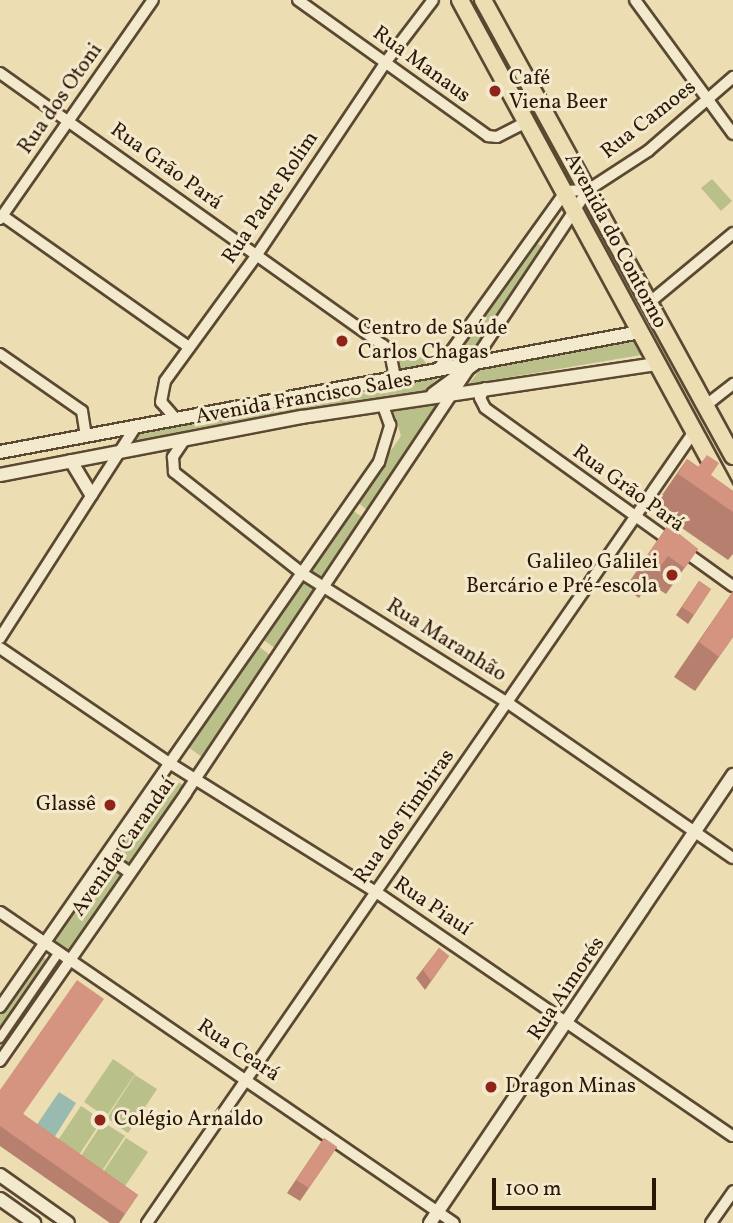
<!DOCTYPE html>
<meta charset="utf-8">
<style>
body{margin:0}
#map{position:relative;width:733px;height:1223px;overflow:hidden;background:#ecddb2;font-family:Vollkorn,serif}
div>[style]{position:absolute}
.green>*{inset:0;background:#bac08a}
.water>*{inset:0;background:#99bbaf}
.roads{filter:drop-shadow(2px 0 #5b4832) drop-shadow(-2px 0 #5b4832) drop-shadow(0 2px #5b4832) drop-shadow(0 -2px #5b4832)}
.pedestrian>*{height:8px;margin:-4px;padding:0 4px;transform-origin:4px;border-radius:4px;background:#f3e9cd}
.minor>*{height:10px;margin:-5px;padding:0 5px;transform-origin:5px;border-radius:5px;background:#f3e9cd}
.tertiary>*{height:12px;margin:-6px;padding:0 6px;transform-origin:6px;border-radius:6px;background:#f3e9cd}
.primary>*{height:16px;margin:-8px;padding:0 8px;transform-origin:8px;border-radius:8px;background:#ecddb2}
.wall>*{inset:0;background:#b77f6d}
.building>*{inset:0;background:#d5947f}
.dots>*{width:19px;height:19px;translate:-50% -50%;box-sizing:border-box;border:4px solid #f3e9cd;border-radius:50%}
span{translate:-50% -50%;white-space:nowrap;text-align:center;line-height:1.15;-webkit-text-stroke:6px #f3e9cd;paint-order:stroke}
.street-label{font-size:21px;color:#2b1707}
.poi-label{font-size:21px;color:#2b1707}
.left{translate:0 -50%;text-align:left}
.right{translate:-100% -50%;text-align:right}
.scale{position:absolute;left:492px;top:1178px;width:164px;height:32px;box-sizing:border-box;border:4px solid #2b1707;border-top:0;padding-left:9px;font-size:21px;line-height:24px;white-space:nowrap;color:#2b1707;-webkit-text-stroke:5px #f3e9cd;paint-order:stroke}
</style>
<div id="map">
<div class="green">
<div style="clip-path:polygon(712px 179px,732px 201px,721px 211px,701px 188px)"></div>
<div style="clip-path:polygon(535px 242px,543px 247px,470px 353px,457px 356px)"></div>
<div style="clip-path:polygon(637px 339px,647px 354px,469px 384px,482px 367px)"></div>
<div style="clip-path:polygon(403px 348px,423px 359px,437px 378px,426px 392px,128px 446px,139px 430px,402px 381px,397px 357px)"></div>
<div style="clip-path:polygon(445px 401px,367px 510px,356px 501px,401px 436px,393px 409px)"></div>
<div style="clip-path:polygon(350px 509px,364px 518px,321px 582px,308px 573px)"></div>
<div style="clip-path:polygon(304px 579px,317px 587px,275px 648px,262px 639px)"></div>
<div style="clip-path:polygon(257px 645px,270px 655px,202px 757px,188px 747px)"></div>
<div style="clip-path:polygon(168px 776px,185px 786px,129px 868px,111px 856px)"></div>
<div style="clip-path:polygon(107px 862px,125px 873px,69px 954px,51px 942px)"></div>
<div style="clip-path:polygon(38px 954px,61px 969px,0 1056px,0 1011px)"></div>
<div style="clip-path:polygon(113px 1059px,135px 1074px,106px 1117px,84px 1102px)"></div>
<div style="clip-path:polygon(135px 1075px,157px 1089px,128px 1133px,107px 1118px)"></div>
<div style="clip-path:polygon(81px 1106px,102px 1120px,73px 1164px,52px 1149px)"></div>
<div style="clip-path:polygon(103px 1122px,125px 1136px,96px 1180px,75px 1165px)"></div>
<div style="clip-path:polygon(126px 1138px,148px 1152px,119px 1195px,97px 1181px)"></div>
</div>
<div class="water">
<div style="clip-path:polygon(59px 1092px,76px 1103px,54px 1138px,36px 1126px)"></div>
</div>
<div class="roads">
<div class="pedestrian">
<div style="left:0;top:1038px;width:104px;rotate:-55.5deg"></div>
</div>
<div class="minor">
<div style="left:298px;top:0;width:234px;rotate:35.6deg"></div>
<div style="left:488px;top:136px;width:9px;rotate:6deg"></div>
<div style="left:497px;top:137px;width:33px;rotate:-27deg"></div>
<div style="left:635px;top:0;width:166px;rotate:53.8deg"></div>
<div style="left:0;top:73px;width:470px;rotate:35.4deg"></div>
<div style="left:383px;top:345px;width:10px;rotate:45deg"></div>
<div style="left:390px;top:352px;width:25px;rotate:79deg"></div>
<div style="left:3px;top:216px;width:228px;rotate:35.2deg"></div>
<div style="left:0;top:219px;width:267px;rotate:-55.1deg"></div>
<div style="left:650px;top:302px;width:108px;rotate:-39.7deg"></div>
<div style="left:0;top:354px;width:100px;rotate:34.8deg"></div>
<div style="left:82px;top:411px;width:25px;rotate:81deg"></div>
<div style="left:437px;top:371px;width:221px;rotate:-54.4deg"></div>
<div style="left:566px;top:191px;width:22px;rotate:-3deg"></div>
<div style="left:485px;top:388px;width:11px;rotate:117deg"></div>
<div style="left:480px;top:398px;width:11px;rotate:63deg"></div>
<div style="left:485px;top:408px;width:305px;rotate:35.7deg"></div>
<div style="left:705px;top:406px;width:36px;rotate:-38deg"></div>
<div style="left:175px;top:418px;width:21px;rotate:-131deg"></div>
<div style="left:161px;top:402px;width:21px;rotate:-79deg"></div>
<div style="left:165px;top:381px;width:155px;rotate:-53.9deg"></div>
<div style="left:256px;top:256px;width:232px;rotate:-56.2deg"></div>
<div style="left:385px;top:63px;width:79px;rotate:-52.7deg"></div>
<div style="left:185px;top:439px;width:22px;rotate:124deg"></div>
<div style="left:173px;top:457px;width:15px;rotate:86deg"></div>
<div style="left:174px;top:472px;width:164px;rotate:38.3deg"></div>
<div style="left:303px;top:574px;width:242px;rotate:32.2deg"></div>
<div style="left:508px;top:703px;width:273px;rotate:34.6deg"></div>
<div style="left:0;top:638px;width:252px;rotate:-57.3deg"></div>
<div style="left:0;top:648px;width:207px;rotate:34.2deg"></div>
<div style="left:171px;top:764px;width:242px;rotate:32deg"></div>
<div style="left:376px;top:892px;width:432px;rotate:34.4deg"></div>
<div style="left:106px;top:856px;width:29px;rotate:35deg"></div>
<div style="left:0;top:912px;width:550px;rotate:34.41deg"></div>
<div style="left:0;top:1007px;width:664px;rotate:-55.18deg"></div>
<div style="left:379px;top:462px;width:39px;rotate:-73deg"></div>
<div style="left:390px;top:425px;width:20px;rotate:-110deg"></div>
<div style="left:0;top:1061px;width:326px;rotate:-55.2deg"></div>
<div style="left:186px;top:793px;width:725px;rotate:-56.31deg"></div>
<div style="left:588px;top:190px;width:72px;rotate:-33deg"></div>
<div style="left:648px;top:151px;width:113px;rotate:-41deg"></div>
<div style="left:147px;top:1223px;width:960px;rotate:-55.35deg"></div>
<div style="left:711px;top:1223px;width:39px;rotate:-55deg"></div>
</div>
<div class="tertiary">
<div style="left:433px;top:394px;width:51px;rotate:-36.2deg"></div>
<div style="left:0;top:452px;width:651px;rotate:-10.62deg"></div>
<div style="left:71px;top:461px;width:39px;rotate:59deg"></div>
<div style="left:0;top:475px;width:308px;rotate:-10.9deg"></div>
<div style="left:302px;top:417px;width:359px;rotate:-8.5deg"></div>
<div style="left:0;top:1175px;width:83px;rotate:35.2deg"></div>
<div style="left:0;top:1199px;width:42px;rotate:35.2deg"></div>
<div style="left:430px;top:1223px;width:541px;rotate:-55.93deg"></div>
</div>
<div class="primary">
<div style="left:460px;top:0;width:572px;rotate:61.51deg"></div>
<div style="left:483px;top:0;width:520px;rotate:61.27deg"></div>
</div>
</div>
<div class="wall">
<div style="clip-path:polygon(687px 459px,733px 491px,733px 554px,728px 560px,653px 508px)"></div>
<div style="clip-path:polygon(668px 525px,698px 549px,666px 594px,649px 583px,639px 598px,625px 588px)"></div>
<div style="clip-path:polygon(699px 581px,711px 589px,688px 624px,676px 615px)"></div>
<div style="clip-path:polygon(733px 591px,733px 637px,695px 691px,674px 677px)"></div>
<div style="clip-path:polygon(439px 948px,449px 956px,425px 990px,416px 978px)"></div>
<div style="clip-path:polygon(0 1090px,23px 1114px,138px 1195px,119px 1223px,110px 1223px,0 1146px)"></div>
<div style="clip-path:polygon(324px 1138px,337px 1147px,300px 1201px,287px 1193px)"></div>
</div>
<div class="building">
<div style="clip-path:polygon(707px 455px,719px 463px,711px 475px,733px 491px,733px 512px,678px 474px,687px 459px,698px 467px)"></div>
<div style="clip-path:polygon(668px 525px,698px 549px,685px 568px,668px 556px,657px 571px,643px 561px)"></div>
<div style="clip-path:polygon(699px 581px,711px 589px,694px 615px,682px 607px)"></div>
<div style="clip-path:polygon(733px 591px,733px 637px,719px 657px,699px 642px)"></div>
<div style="clip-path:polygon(439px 948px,449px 956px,431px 981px,423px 970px)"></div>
<div style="clip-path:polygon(77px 980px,104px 999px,23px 1114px,138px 1195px,125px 1214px,0 1126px,0 1090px)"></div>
<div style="clip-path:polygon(324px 1138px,337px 1147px,309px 1188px,296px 1180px)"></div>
</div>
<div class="dots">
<div style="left:495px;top:91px;background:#8f2418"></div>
<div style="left:342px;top:341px;background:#8f2418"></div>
<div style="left:672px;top:575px;background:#8f2418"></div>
<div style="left:110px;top:805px;background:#8f2418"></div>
<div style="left:491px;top:1087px;background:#8f2418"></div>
<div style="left:100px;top:1120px;background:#8f2418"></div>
</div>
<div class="street-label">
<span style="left:421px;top:65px;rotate:36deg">Rua Manaus</span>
<span style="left:61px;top:99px;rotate:-55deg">Rua dos Otoni</span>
<span style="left:649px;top:120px;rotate:-38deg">Rua Camoes</span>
<span style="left:166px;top:167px;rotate:36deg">Rua Grão Pará</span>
<span style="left:271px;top:198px;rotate:-56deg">Rua Padre Rolim</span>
<span style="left:615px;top:241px;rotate:62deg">Avenida do Contorno</span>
<span style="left:304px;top:399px;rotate:-10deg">Avenida Francisco Sales</span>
<span style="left:628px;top:489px;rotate:36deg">Rua Grão Pará</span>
<span style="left:446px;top:641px;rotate:32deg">Rua Maranhão</span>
<span style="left:405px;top:817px;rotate:-55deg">Rua dos Timbiras</span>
<span style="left:124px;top:847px;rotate:-55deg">Avenida Carandaí</span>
<span style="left:432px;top:907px;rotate:34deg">Rua Piauí</span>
<span style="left:567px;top:989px;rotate:-56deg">Rua Aimorés</span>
<span style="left:238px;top:1051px;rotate:34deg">Rua Ceará</span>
</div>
<div class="poi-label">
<span class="left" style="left:509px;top:91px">Café<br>Viena Beer</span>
<span class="left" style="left:358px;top:341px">Centro de Saúde<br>Carlos Chagas</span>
<span class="right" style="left:658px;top:575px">Galileo Galilei<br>Bercário e Pré-escola</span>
<span class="right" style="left:96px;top:805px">Glassê</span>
<span class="left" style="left:505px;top:1087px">Dragon Minas</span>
<span class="left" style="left:114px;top:1120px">Colégio Arnaldo</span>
</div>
<div class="scale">100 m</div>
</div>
